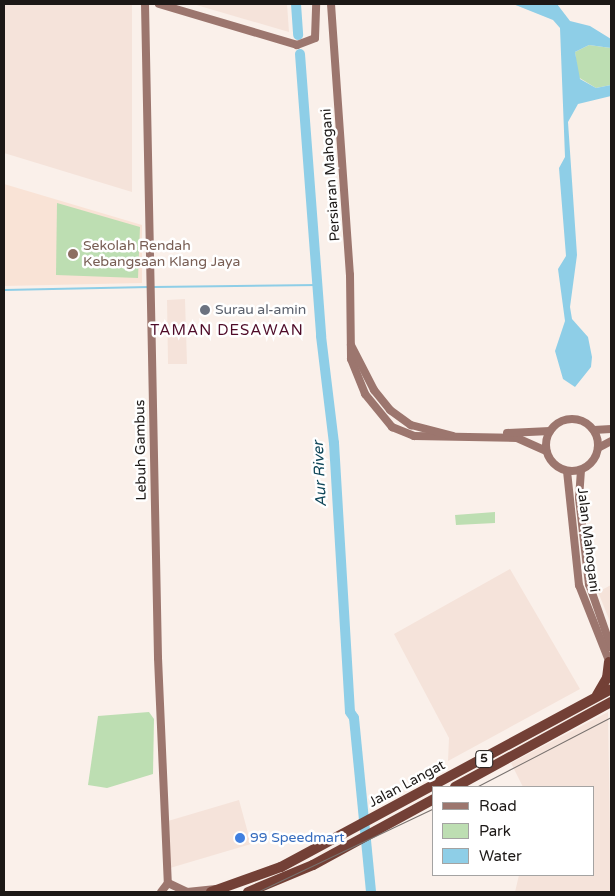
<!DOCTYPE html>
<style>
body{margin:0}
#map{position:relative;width:615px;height:896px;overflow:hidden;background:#faf0ea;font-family:"Varela Round",sans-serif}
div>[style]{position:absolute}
.built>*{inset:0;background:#f5e3da}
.education>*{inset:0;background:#f9e3d6}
.green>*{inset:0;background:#bddeb2}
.water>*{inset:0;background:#8ecee7}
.stream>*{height:2px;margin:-1px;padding:0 1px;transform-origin:1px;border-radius:1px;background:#8ecee7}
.river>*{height:10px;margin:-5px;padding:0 5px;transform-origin:5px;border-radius:5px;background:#8ecee7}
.secondary>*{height:8px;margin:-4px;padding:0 4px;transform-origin:4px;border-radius:4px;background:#9c766e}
.secondary>.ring{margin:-4px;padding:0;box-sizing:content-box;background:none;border:8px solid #9c766e;border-radius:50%}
.highway>*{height:10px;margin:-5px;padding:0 5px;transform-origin:5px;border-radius:5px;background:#734036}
.tram>*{height:1px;margin:-0.5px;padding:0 0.5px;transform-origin:0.5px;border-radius:0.5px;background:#78716e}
.dots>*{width:14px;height:14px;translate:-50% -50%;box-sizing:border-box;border:2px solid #fff;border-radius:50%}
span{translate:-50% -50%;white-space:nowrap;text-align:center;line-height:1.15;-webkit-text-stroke:5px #fff;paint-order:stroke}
.shield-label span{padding:1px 4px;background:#fff;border:1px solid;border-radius:4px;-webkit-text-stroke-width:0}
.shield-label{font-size:12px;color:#1c1816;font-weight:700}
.street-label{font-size:14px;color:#1c1816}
.education-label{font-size:14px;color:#785e54}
.left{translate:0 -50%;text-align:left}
.worship-label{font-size:14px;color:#5b616d}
.shop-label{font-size:14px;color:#366cbe}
.neighbourhood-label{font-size:15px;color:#4e0b28;letter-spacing:1px}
.water-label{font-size:15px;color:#104759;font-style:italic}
.frame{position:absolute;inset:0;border:5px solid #1c1816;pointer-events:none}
.legend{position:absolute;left:432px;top:786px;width:162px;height:90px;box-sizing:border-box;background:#fff;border:1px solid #a4a3a2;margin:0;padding:6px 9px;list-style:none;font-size:15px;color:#1c1816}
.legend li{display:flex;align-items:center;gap:10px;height:25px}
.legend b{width:25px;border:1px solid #a4a3a2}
</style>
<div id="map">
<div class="built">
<div style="clip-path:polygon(4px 4px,132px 4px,132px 192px,4px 153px)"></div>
<div style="clip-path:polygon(193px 4px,287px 4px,289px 32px)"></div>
<div style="clip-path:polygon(185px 299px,187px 364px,168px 364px,167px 300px)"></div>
<div style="clip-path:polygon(510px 569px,580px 689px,448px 761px,449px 738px,394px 634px)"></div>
<div style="clip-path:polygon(611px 585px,611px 624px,598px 592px)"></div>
<div style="clip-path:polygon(608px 712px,611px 892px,515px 892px,519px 875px,594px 875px,594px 787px,523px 787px,511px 763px)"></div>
<div style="clip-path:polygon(239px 800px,251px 844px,170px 868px,168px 821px)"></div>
</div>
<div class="education">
<div style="clip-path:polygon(4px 184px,142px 225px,142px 283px,4px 286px)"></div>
</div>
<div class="green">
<div style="clip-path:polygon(589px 45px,611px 48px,611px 85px,596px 88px,578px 77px,575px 52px)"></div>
<div style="clip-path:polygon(57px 203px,140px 227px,138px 278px,56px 275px)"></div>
<div style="clip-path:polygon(495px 512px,495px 523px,456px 525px,455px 515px)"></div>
<div style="clip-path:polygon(149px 712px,154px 719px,153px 774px,107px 788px,88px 785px,98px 716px)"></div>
</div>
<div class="water">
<div style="clip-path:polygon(513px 4px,557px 4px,570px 21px,590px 26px,611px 39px,611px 48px,589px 45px,575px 52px,580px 79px,596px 88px,611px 85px,611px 96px,578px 104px,568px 122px,577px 255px,570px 307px,572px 319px,588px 337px,592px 357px,591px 367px,575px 387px,563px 379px,555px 351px,565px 321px,558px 269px,566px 256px,559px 168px,565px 157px,560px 28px,553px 20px)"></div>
</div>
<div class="stream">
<div style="left:154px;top:287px;width:164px;rotate:-0.7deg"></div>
<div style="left:4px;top:290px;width:145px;rotate:-1.2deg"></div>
</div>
<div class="river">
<div style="left:296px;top:4px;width:31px;rotate:86deg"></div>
<div style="left:300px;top:54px;width:283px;rotate:85.7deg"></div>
<div style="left:321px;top:336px;width:108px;rotate:83.1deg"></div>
<div style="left:334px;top:443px;width:269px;rotate:86.6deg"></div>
<div style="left:350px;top:712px;width:7px;rotate:56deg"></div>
<div style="left:354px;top:718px;width:175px;rotate:84.4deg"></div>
</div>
<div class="secondary">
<div style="left:145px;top:4px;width:654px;rotate:88.86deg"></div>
<div style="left:158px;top:658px;width:225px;rotate:87.5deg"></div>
<div style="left:168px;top:883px;width:11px;rotate:128deg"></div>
<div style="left:159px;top:4px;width:144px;rotate:16.5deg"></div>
<div style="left:297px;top:45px;width:19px;rotate:-21deg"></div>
<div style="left:315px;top:38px;width:34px;rotate:-88deg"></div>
<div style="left:331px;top:4px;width:272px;rotate:86deg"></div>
<div style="left:350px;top:275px;width:84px;rotate:89.3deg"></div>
<div style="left:351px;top:359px;width:38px;rotate:68deg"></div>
<div style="left:365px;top:394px;width:43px;rotate:50.7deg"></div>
<div style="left:392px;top:427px;width:24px;rotate:22deg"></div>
<div style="left:414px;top:436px;width:103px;rotate:1.1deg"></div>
<div style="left:517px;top:438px;width:32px;rotate:24deg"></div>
<div style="left:351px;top:345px;width:51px;rotate:62.9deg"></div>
<div style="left:374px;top:390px;width:26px;rotate:51deg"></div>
<div style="left:390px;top:410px;width:26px;rotate:36deg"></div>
<div style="left:411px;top:425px;width:43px;rotate:14.7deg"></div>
<div class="ring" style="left:546px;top:419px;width:44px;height:44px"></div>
<div style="left:594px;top:430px;width:17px;rotate:-3deg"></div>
<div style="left:507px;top:433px;width:43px;rotate:-2.7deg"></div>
<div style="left:598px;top:448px;width:15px;rotate:-28deg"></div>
<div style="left:581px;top:470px;width:28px;rotate:94deg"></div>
<div style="left:579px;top:498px;width:87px;rotate:83.4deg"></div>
<div style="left:589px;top:584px;width:67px;rotate:70.8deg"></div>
<div style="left:567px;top:471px;width:115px;rotate:84deg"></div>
<div style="left:579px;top:585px;width:87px;rotate:68.4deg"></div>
<div style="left:168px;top:883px;width:21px;rotate:25deg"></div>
<div style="left:187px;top:892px;width:29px;rotate:-6deg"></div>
</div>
<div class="highway">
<div style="left:597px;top:695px;width:20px;rotate:-60deg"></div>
<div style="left:607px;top:678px;width:16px;rotate:-83deg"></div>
<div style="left:455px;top:787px;width:178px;rotate:-28.6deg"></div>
<div style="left:211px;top:892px;width:74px;rotate:-19.7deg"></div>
<div style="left:281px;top:867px;width:375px;rotate:-28.3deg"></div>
<div style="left:248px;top:892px;width:70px;rotate:-22.6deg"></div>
<div style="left:313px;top:865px;width:138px;rotate:-28.6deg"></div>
</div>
<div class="tram">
<div style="left:476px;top:787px;width:152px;rotate:-27.4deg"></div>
<div style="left:257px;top:892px;width:196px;rotate:-25.4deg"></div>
</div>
<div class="dots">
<div style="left:73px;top:254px;background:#8d6e63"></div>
<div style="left:205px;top:310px;background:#6b7280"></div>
<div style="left:240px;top:838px;background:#3f7fe0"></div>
</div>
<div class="shield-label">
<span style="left:484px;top:759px">5</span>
</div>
<div class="street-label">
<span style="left:331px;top:175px;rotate:-94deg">Persiaran Mahogani</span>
<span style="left:141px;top:450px;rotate:-91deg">Lebuh Gambus</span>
<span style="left:588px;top:540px;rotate:83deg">Jalan Mahogani</span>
<span style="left:407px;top:784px;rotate:-28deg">Jalan Langat</span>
</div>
<div class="education-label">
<span class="left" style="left:83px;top:254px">Sekolah Rendah<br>Kebangsaan Klang Jaya</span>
</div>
<div class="worship-label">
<span class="left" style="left:215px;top:310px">Surau al-amin</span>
</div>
<div class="shop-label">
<span class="left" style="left:250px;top:838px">99 Speedmart</span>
</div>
<div class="neighbourhood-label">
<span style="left:227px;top:331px">TAMAN DESAWAN</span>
</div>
<div class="water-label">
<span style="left:320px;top:474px;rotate:-93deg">Aur River</span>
</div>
<div class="frame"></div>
<ul class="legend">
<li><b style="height:6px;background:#9c766e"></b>Road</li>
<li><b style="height:14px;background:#bddeb2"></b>Park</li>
<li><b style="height:14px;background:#8ecee7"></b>Water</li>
</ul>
</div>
